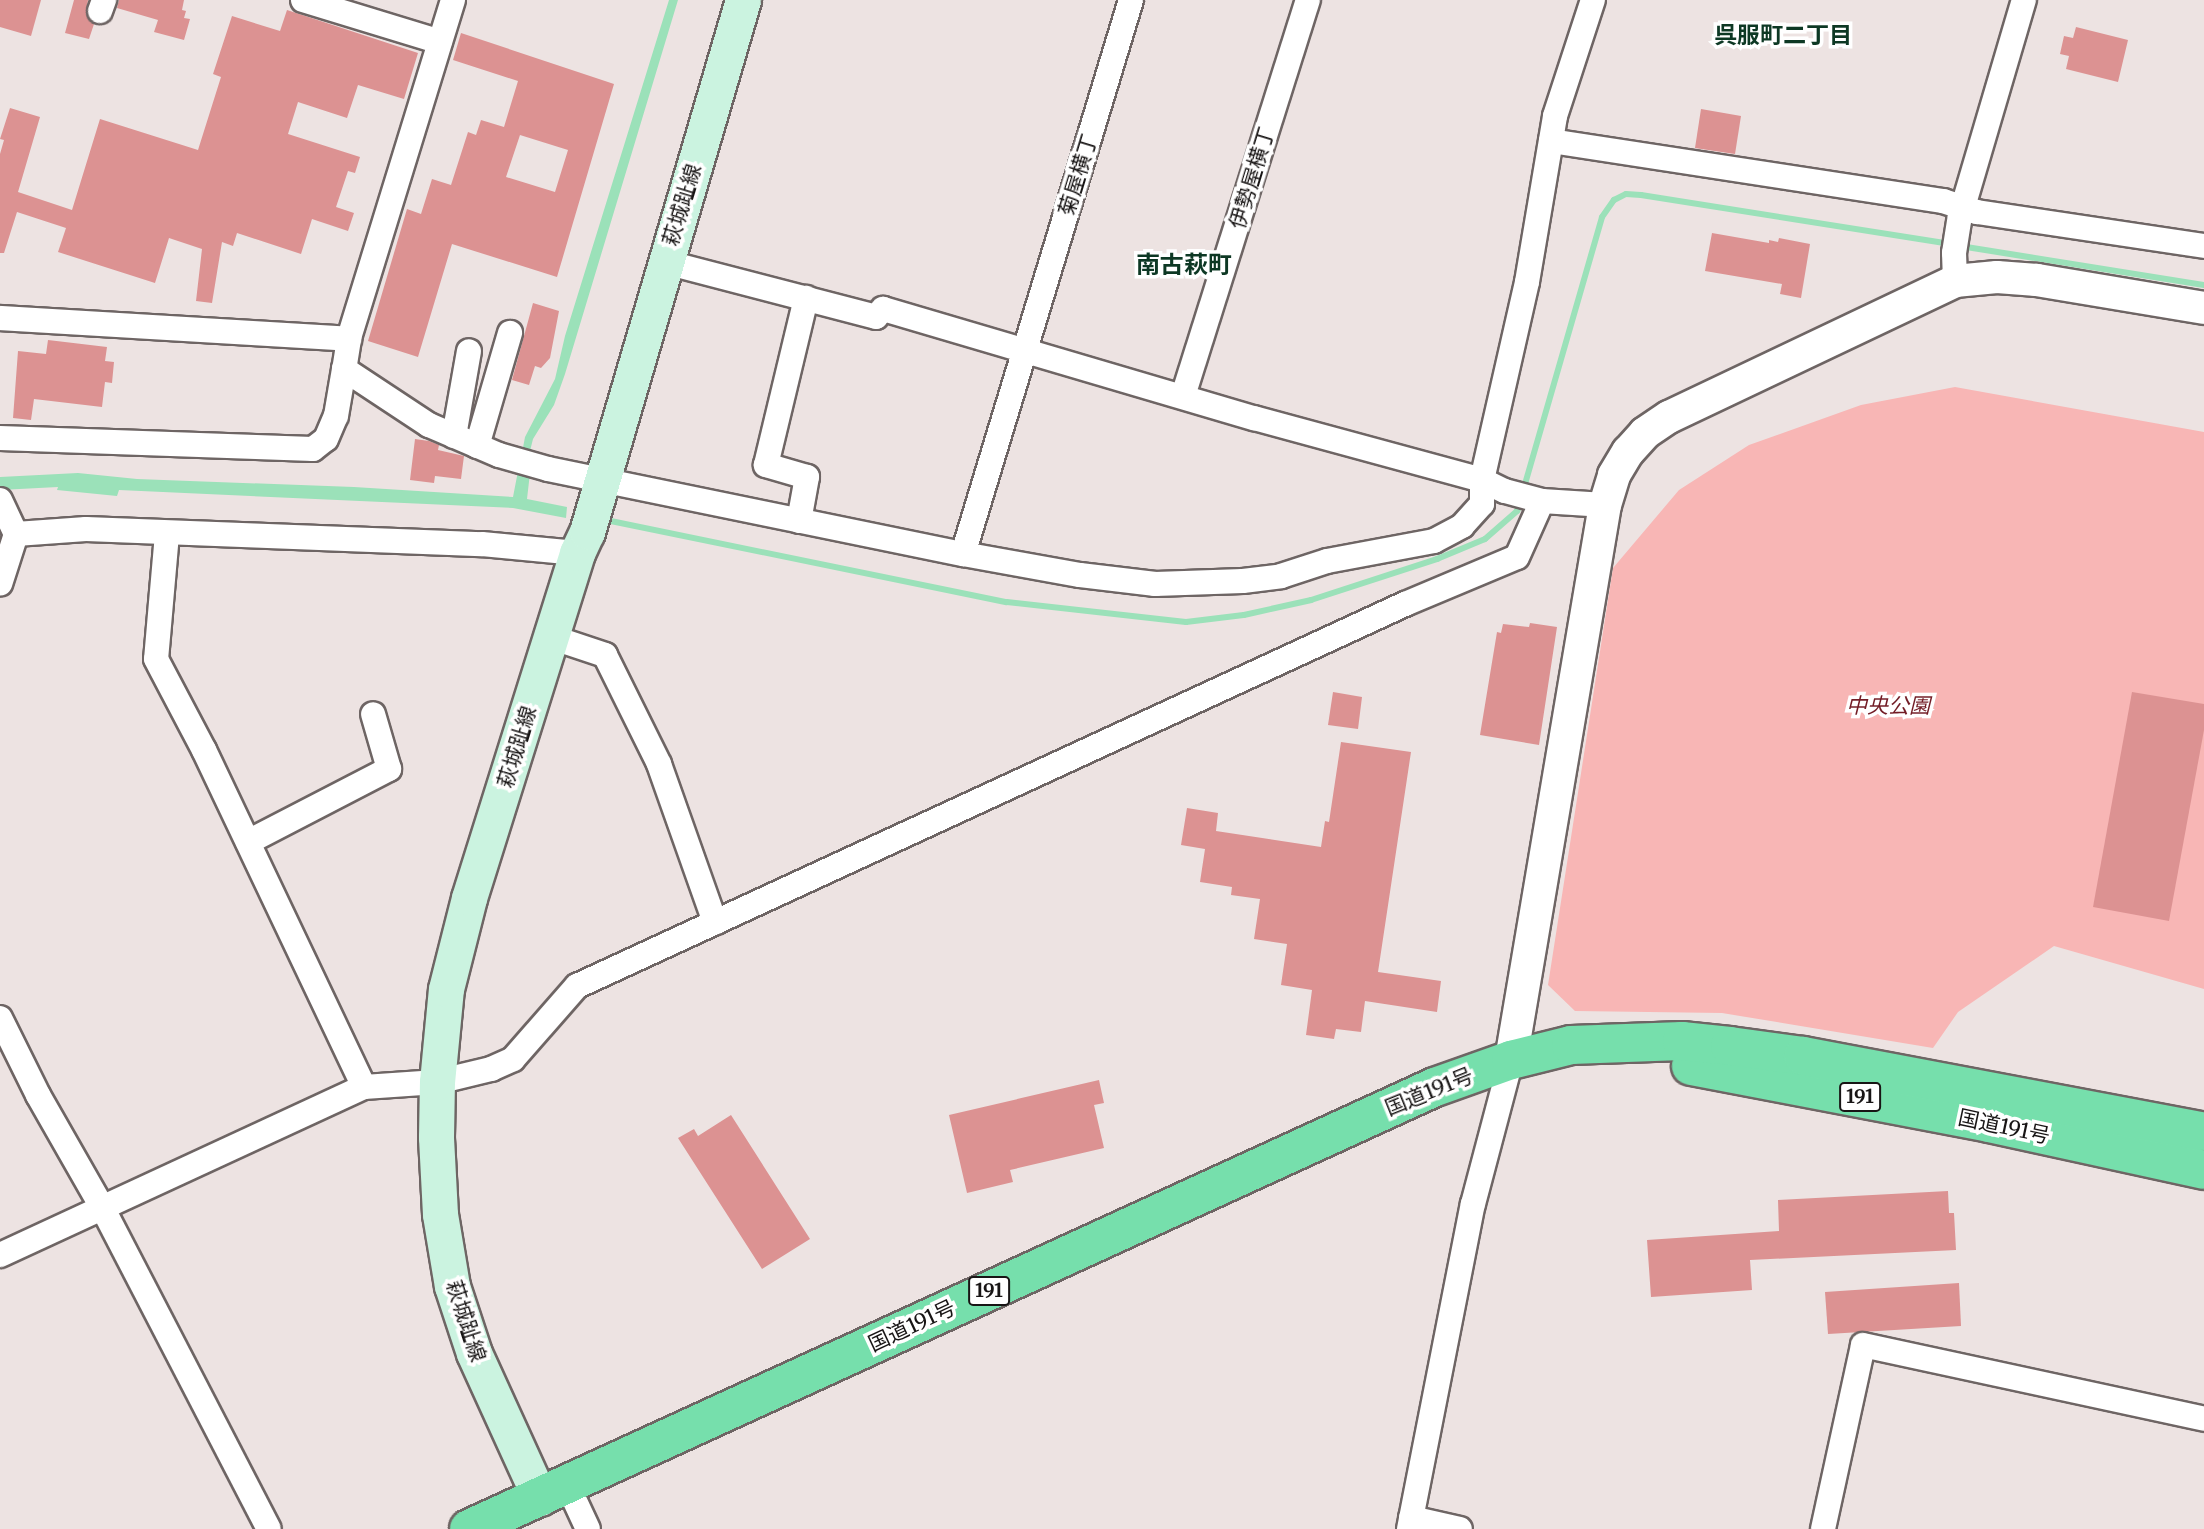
<!DOCTYPE html>
<meta charset="utf-8">
<style>
body{margin:0}
#map{position:relative;width:2204px;height:1529px;overflow:hidden;background:#ede3e2;font-family:Merriweather,"Noto Sans JP",serif}
div>[style]{position:absolute}
.green>*{inset:0;background:#f8b6b5}
.water>*{inset:0;background:#9be1b9}
.stream>*{height:6px;margin:-3px;padding:0 3px;transform-origin:3px;border-radius:3px;background:#9be1b9}
.building>*{inset:0;background:#dc9292}
.roads{filter:drop-shadow(2px 0 #6e6564) drop-shadow(-2px 0 #6e6564) drop-shadow(0 2px #6e6564) drop-shadow(0 -2px #6e6564)}
.minor>*{height:24px;margin:-12px;padding:0 12px;transform-origin:12px;border-radius:12px;background:#fff}
.tertiary>*{height:32px;margin:-16px;padding:0 16px;transform-origin:16px;border-radius:16px;background:#fff}
.secondary>*{height:35px;margin:-17.5px;padding:0 17.5px;transform-origin:17.5px;border-radius:17.5px;background:#cbf3e0}
.trunk>*{height:38px;margin:-19px;padding:0 19px;transform-origin:19px;border-radius:19px;background:#76dfac}
span{translate:-50% -50%;white-space:nowrap;text-align:center;line-height:1.15;-webkit-text-stroke:7px #fff;paint-order:stroke}
.shield-label span{padding:2px 5px;background:#fff;border:2px solid;border-radius:5px;-webkit-text-stroke-width:0}
.shield-label{font-size:19px;color:#181515;font-weight:700}
.street-label{font-size:21px;color:#181515}
.park-label{font-size:21px;color:#721c25;font-style:italic}
.neighbourhood-label{font-size:23px;color:#0d3824;font-weight:700}
.quarter-label{font-size:24px;color:#0d3824;font-weight:700}
</style>
<div id="map">
<div class="green">
<div style="clip-path:polygon(1955px 387px,2204px 432px,2204px 989px,2054px 946px,1958px 1012px,1933px 1048px,1722px 1013px,1575px 1011px,1548px 985px,1613px 568px,1679px 490px,1749px 445px,1861px 405px)"></div>
</div>
<div class="water">
<div style="clip-path:polygon(669px 0,678px 0,565px 374px,554px 405px,533px 439px,529px 455px,522px 453px,525px 437px,555px 379px,565px 336px)"></div>
<div style="clip-path:polygon(518px 471px,530px 473px,527px 499px,567px 507px,566px 518px,513px 508px,119px 490px,117px 496px,57px 490px,58px 487px,0 490px,0 477px,78px 473px,137px 479px,354px 487px,513px 497px)"></div>
</div>
<div class="stream">
<div style="left:1960px;top:246px;width:247px;rotate:9.1deg"></div>
<div style="left:1523px;top:491px;width:285px;rotate:-73.9deg"></div>
<div style="left:1602px;top:217px;width:21px;rotate:-55deg"></div>
<div style="left:1614px;top:200px;width:13px;rotate:-27deg"></div>
<div style="left:1626px;top:194px;width:15px;rotate:4deg"></div>
<div style="left:1641px;top:195px;width:312px;rotate:9deg"></div>
<div style="left:601px;top:519px;width:414px;rotate:11.6deg"></div>
<div style="left:1007px;top:602px;width:180px;rotate:6.4deg"></div>
<div style="left:1186px;top:622px;width:58px;rotate:-6.9deg"></div>
<div style="left:1244px;top:615px;width:69px;rotate:-12.6deg"></div>
<div style="left:1311px;top:600px;width:133px;rotate:-18deg"></div>
<div style="left:1437px;top:559px;width:52px;rotate:-22.6deg"></div>
<div style="left:1485px;top:539px;width:43px;rotate:-41.2deg"></div>
<div style="left:1517px;top:511px;width:9px;rotate:-72deg"></div>
</div>
<div class="building">
<div style="clip-path:polygon(0 0,41px 0,31px 36px,0 27px)"></div>
<div style="clip-path:polygon(74px 0,88px 0,86px 14px,94px 24px,89px 39px,65px 33px)"></div>
<div style="clip-path:polygon(119px 0,184px 0,182px 10px,186px 11px,184px 18px,190px 19px,184px 40px,154px 32px,158px 20px,117px 8px)"></div>
<div style="clip-path:polygon(287px 10px,418px 53px,404px 99px,358px 85px,347px 118px,298px 102px,288px 134px,360px 157px,355px 173px,348px 171px,336px 207px,354px 213px,348px 231px,312px 219px,301px 254px,237px 233px,233px 246px,222px 242px,212px 303px,196px 301px,202px 249px,169px 238px,155px 283px,58px 252px,66px 228px,17px 212px,4px 253px,0 253px,0 154px,4px 140px,0 139px,10px 108px,40px 117px,18px 192px,72px 210px,100px 119px,198px 150px,221px 77px,213px 74px,232px 16px,280px 31px)"></div>
<div style="clip-path:polygon(2076px 27px,2128px 40px,2118px 82px,2066px 69px,2069px 56px,2060px 54px,2064px 36px,2073px 38px)"></div>
<div style="clip-path:polygon(evenodd,461px 33px,614px 84px,557px 277px,452px 244px,418px 357px,368px 341px,407px 209px,421px 214px,432px 179px,451px 185px,468px 132px,476px 135px,481px 120px,504px 127px,518px 81px,453px 60px,461px 33px,520px 135px,568px 150px,555px 192px,506px 177px,520px 135px)"></div>
<div style="clip-path:polygon(1701px 109px,1741px 116px,1735px 154px,1695px 148px)"></div>
<div style="clip-path:polygon(1712px 233px,1769px 243px,1769px 240px,1778px 242px,1779px 238px,1810px 244px,1801px 298px,1780px 294px,1782px 284px,1705px 271px)"></div>
<div style="clip-path:polygon(533px 303px,559px 311px,550px 358px,541px 368px,535px 366px,529px 385px,512px 380px)"></div>
<div style="clip-path:polygon(48px 340px,107px 347px,105px 361px,114px 362px,112px 383px,105px 382px,102px 407px,34px 399px,31px 420px,13px 418px,18px 351px,46px 354px)"></div>
<div style="clip-path:polygon(415px 439px,429px 441px,439px 445px,438px 450px,464px 456px,461px 479px,435px 476px,434px 483px,410px 480px)"></div>
<div style="clip-path:polygon(1530px 623px,1557px 627px,1539px 745px,1480px 735px,1497px 632px,1501px 633px,1503px 624px,1529px 627px)"></div>
<div style="clip-path:polygon(1333px 692px,1362px 697px,1358px 729px,1328px 725px)"></div>
<div style="clip-path:polygon(2132px 692px,2204px 704px,2204px 730px,2169px 921px,2093px 907px)"></div>
<div style="clip-path:polygon(1341px 742px,1411px 752px,1378px 972px,1441px 981px,1437px 1012px,1365px 1001px,1361px 1032px,1336px 1029px,1334px 1039px,1306px 1035px,1312px 990px,1281px 985px,1287px 944px,1254px 939px,1260px 899px,1231px 895px,1232px 887px,1200px 882px,1205px 849px,1181px 845px,1187px 808px,1218px 813px,1216px 831px,1321px 847px,1325px 821px,1329px 822px)"></div>
<div style="clip-path:polygon(1099px 1080px,1104px 1103px,1094px 1105px,1104px 1148px,1010px 1170px,1013px 1182px,967px 1193px,949px 1115px)"></div>
<div style="clip-path:polygon(731px 1115px,810px 1239px,762px 1269px,678px 1138px,694px 1129px,698px 1136px)"></div>
<div style="clip-path:polygon(1948px 1191px,1949px 1213px,1954px 1213px,1956px 1250px,1750px 1260px,1752px 1290px,1651px 1297px,1647px 1240px,1779px 1231px,1778px 1200px)"></div>
<div style="clip-path:polygon(1959px 1283px,1961px 1326px,1828px 1334px,1825px 1292px)"></div>
</div>
<div class="roads">
<div class="minor">
<div style="left:303px;top:0;width:143px;rotate:17deg"></div>
<div style="left:453px;top:0;width:355px;rotate:107.1deg"></div>
<div style="left:349px;top:339px;width:30px;rotate:99deg"></div>
<div style="left:344px;top:369px;width:102px;rotate:33.4deg"></div>
<div style="left:429px;top:425px;width:76px;rotate:23.2deg"></div>
<div style="left:499px;top:455px;width:51px;rotate:15.9deg"></div>
<div style="left:548px;top:469px;width:424px;rotate:11.6deg"></div>
<div style="left:963px;top:554px;width:119px;rotate:10.2deg"></div>
<div style="left:1080px;top:575px;width:76px;rotate:6.8deg"></div>
<div style="left:1155px;top:584px;width:88px;rotate:-2deg"></div>
<div style="left:1243px;top:581px;width:38px;rotate:-7deg"></div>
<div style="left:1281px;top:576px;width:48px;rotate:-18.1deg"></div>
<div style="left:1327px;top:561px;width:109px;rotate:-10.6deg"></div>
<div style="left:1434px;top:541px;width:32px;rotate:-28deg"></div>
<div style="left:1462px;top:526px;width:30px;rotate:-48deg"></div>
<div style="left:1482px;top:504px;width:24px;rotate:-90deg"></div>
<div style="left:1482px;top:480px;width:203px;rotate:-77.2deg"></div>
<div style="left:1527px;top:282px;width:168px;rotate:-80.4deg"></div>
<div style="left:1555px;top:116px;width:122px;rotate:-71.9deg"></div>
<div style="left:100px;top:11px;width:12px;rotate:-70deg"></div>
<div style="left:1551px;top:141px;width:397px;rotate:8.7deg"></div>
<div style="left:1943px;top:201px;width:36px;rotate:18deg"></div>
<div style="left:1977px;top:212px;width:230px;rotate:8.5deg"></div>
<div style="left:665px;top:262px;width:218px;rotate:14.6deg"></div>
<div style="left:876px;top:317px;width:11px;rotate:-49deg"></div>
<div style="left:883px;top:309px;width:387px;rotate:16.4deg"></div>
<div style="left:1254px;top:418px;width:236px;rotate:15.2deg"></div>
<div style="left:1482px;top:480px;width:25px;rotate:26deg"></div>
<div style="left:1505px;top:491px;width:38px;rotate:15deg"></div>
<div style="left:1542px;top:501px;width:63px;rotate:3.6deg"></div>
<div style="left:1955px;top:281px;width:28px;rotate:-92deg"></div>
<div style="left:1954px;top:253px;width:36px;rotate:-81deg"></div>
<div style="left:1960px;top:217px;width:226px;rotate:-73.6deg"></div>
<div style="left:0;top:318px;width:350px;rotate:3.4deg"></div>
<div style="left:1183px;top:396px;width:415px;rotate:-72.5deg"></div>
<div style="left:454px;top:436px;width:86px;rotate:-80deg"></div>
<div style="left:0;top:438px;width:313px;rotate:2deg"></div>
<div style="left:313px;top:449px;width:16px;rotate:-38deg"></div>
<div style="left:326px;top:439px;width:25px;rotate:-67deg"></div>
<div style="left:336px;top:416px;width:48px;rotate:-80.3deg"></div>
<div style="left:477px;top:446px;width:118px;rotate:-73.7deg"></div>
<div style="left:0;top:500px;width:38px;rotate:65deg"></div>
<div style="left:16px;top:534px;width:52px;rotate:107.7deg"></div>
<div style="left:799px;top:521px;width:45px;rotate:-79.7deg"></div>
<div style="left:807px;top:477px;width:43px;rotate:-163.7deg"></div>
<div style="left:766px;top:465px;width:172px;rotate:-76.5deg"></div>
<div style="left:16px;top:534px;width:70px;rotate:-4.1deg"></div>
<div style="left:86px;top:529px;width:396px;rotate:2.2deg"></div>
<div style="left:482px;top:544px;width:95px;rotate:5.4deg"></div>
<div style="left:167px;top:534px;width:125px;rotate:95deg"></div>
<div style="left:156px;top:659px;width:103px;rotate:62.2deg"></div>
<div style="left:204px;top:750px;width:373px;rotate:64.6deg"></div>
<div style="left:963px;top:554px;width:579px;rotate:-73.13deg"></div>
<div style="left:551px;top:637px;width:57px;rotate:18.4deg"></div>
<div style="left:605px;top:655px;width:122px;rotate:63.6deg"></div>
<div style="left:659px;top:764px;width:168px;rotate:70.5deg"></div>
<div style="left:248px;top:842px;width:159px;rotate:-27.4deg"></div>
<div style="left:389px;top:769px;width:57px;rotate:-106.2deg"></div>
<div style="left:0;top:1018px;width:86px;rotate:63.7deg"></div>
<div style="left:38px;top:1095px;width:131px;rotate:60.3deg"></div>
<div style="left:103px;top:1209px;width:360px;rotate:62.6deg"></div>
<div style="left:0;top:1255px;width:401px;rotate:-24.8deg"></div>
<div style="left:364px;top:1087px;width:73px;rotate:-3.9deg"></div>
<div style="left:437px;top:1082px;width:56px;rotate:-13.5deg"></div>
<div style="left:491px;top:1069px;width:24px;rotate:-24deg"></div>
<div style="left:513px;top:1059px;width:97px;rotate:-48.8deg"></div>
<div style="left:577px;top:986px;width:912px;rotate:-24.77deg"></div>
<div style="left:1405px;top:604px;width:121px;rotate:-22.8deg"></div>
<div style="left:1517px;top:557px;width:61px;rotate:-65.9deg"></div>
<div style="left:568px;top:1486px;width:47px;rotate:65.1deg"></div>
<div style="left:1411px;top:1518px;width:50px;rotate:12.7deg"></div>
<div style="left:1409px;top:1529px;width:331px;rotate:-78.9deg"></div>
<div style="left:1473px;top:1204px;width:149px;rotate:-75.2deg"></div>
<div style="left:1823px;top:1529px;width:188px;rotate:-77.7deg"></div>
<div style="left:1863px;top:1345px;width:349px;rotate:12.2deg"></div>
</div>
<div class="tertiary">
<div style="left:1511px;top:1060px;width:563px;rotate:-80.39deg"></div>
<div style="left:1605px;top:505px;width:31px;rotate:-73deg"></div>
<div style="left:1614px;top:475px;width:27px;rotate:-59deg"></div>
<div style="left:1628px;top:452px;width:25px;rotate:-48deg"></div>
<div style="left:1645px;top:433px;width:29px;rotate:-34deg"></div>
<div style="left:1669px;top:417px;width:317px;rotate:-25.4deg"></div>
<div style="left:1955px;top:281px;width:42px;rotate:-5.4deg"></div>
<div style="left:1997px;top:277px;width:40px;rotate:4.3deg"></div>
<div style="left:2037px;top:280px;width:169px;rotate:9.5deg"></div>
</div>
<div class="secondary">
<div style="left:540px;top:1498px;width:159px;rotate:-114.5deg"></div>
<div style="left:474px;top:1353px;width:71px;rotate:-108.2deg"></div>
<div style="left:452px;top:1286px;width:73px;rotate:-99.5deg"></div>
<div style="left:440px;top:1214px;width:77px;rotate:-93deg"></div>
<div style="left:436px;top:1137px;width:55px;rotate:-89deg"></div>
<div style="left:437px;top:1082px;width:93px;rotate:-84.5deg"></div>
<div style="left:446px;top:989px;width:94px;rotate:-75.8deg"></div>
<div style="left:469px;top:898px;width:362px;rotate:-72.6deg"></div>
<div style="left:577px;top:553px;width:23px;rotate:-65deg"></div>
<div style="left:587px;top:532px;width:554px;rotate:-73.66deg"></div>
</div>
<div class="trunk">
<div style="left:1691px;top:1066px;width:303px;rotate:10.8deg"></div>
<div style="left:1989px;top:1123px;width:220px;rotate:12.3deg"></div>
<div style="left:469px;top:1529px;width:1062px;rotate:-24.59deg"></div>
<div style="left:1435px;top:1087px;width:81px;rotate:-19.6deg"></div>
<div style="left:1511px;top:1060px;width:62px;rotate:-14deg"></div>
<div style="left:1571px;top:1045px;width:111px;rotate:-2.1deg"></div>
<div style="left:1682px;top:1041px;width:48px;rotate:5.9deg"></div>
<div style="left:1730px;top:1046px;width:74px;rotate:7.8deg"></div>
<div style="left:1803px;top:1056px;width:408px;rotate:10.7deg"></div>
</div>
</div>
<div class="shield-label">
<span style="left:1860px;top:1097px">191</span>
<span style="left:989px;top:1291px">191</span>
</div>
<div class="street-label">
<span style="left:1078px;top:175px;rotate:-73deg">菊屋横丁</span>
<span style="left:1252px;top:178px;rotate:-73deg">伊勢屋横丁</span>
<span style="left:682px;top:205px;rotate:-73deg">萩城趾線</span>
<span style="left:517px;top:747px;rotate:-73deg">萩城趾線</span>
<span style="left:1429px;top:1092px;rotate:-22deg">国道191号</span>
<span style="left:2004px;top:1127px;rotate:12deg">国道191号</span>
<span style="left:466px;top:1321px;rotate:72deg">萩城趾線</span>
<span style="left:912px;top:1326px;rotate:-25deg">国道191号</span>
</div>
<div class="park-label">
<span style="left:1888px;top:706px">中央公園</span>
</div>
<div class="neighbourhood-label">
<span style="left:1783px;top:35px">呉服町二丁目</span>
</div>
<div class="quarter-label">
<span style="left:1184px;top:265px">南古萩町</span>
</div>
</div>
